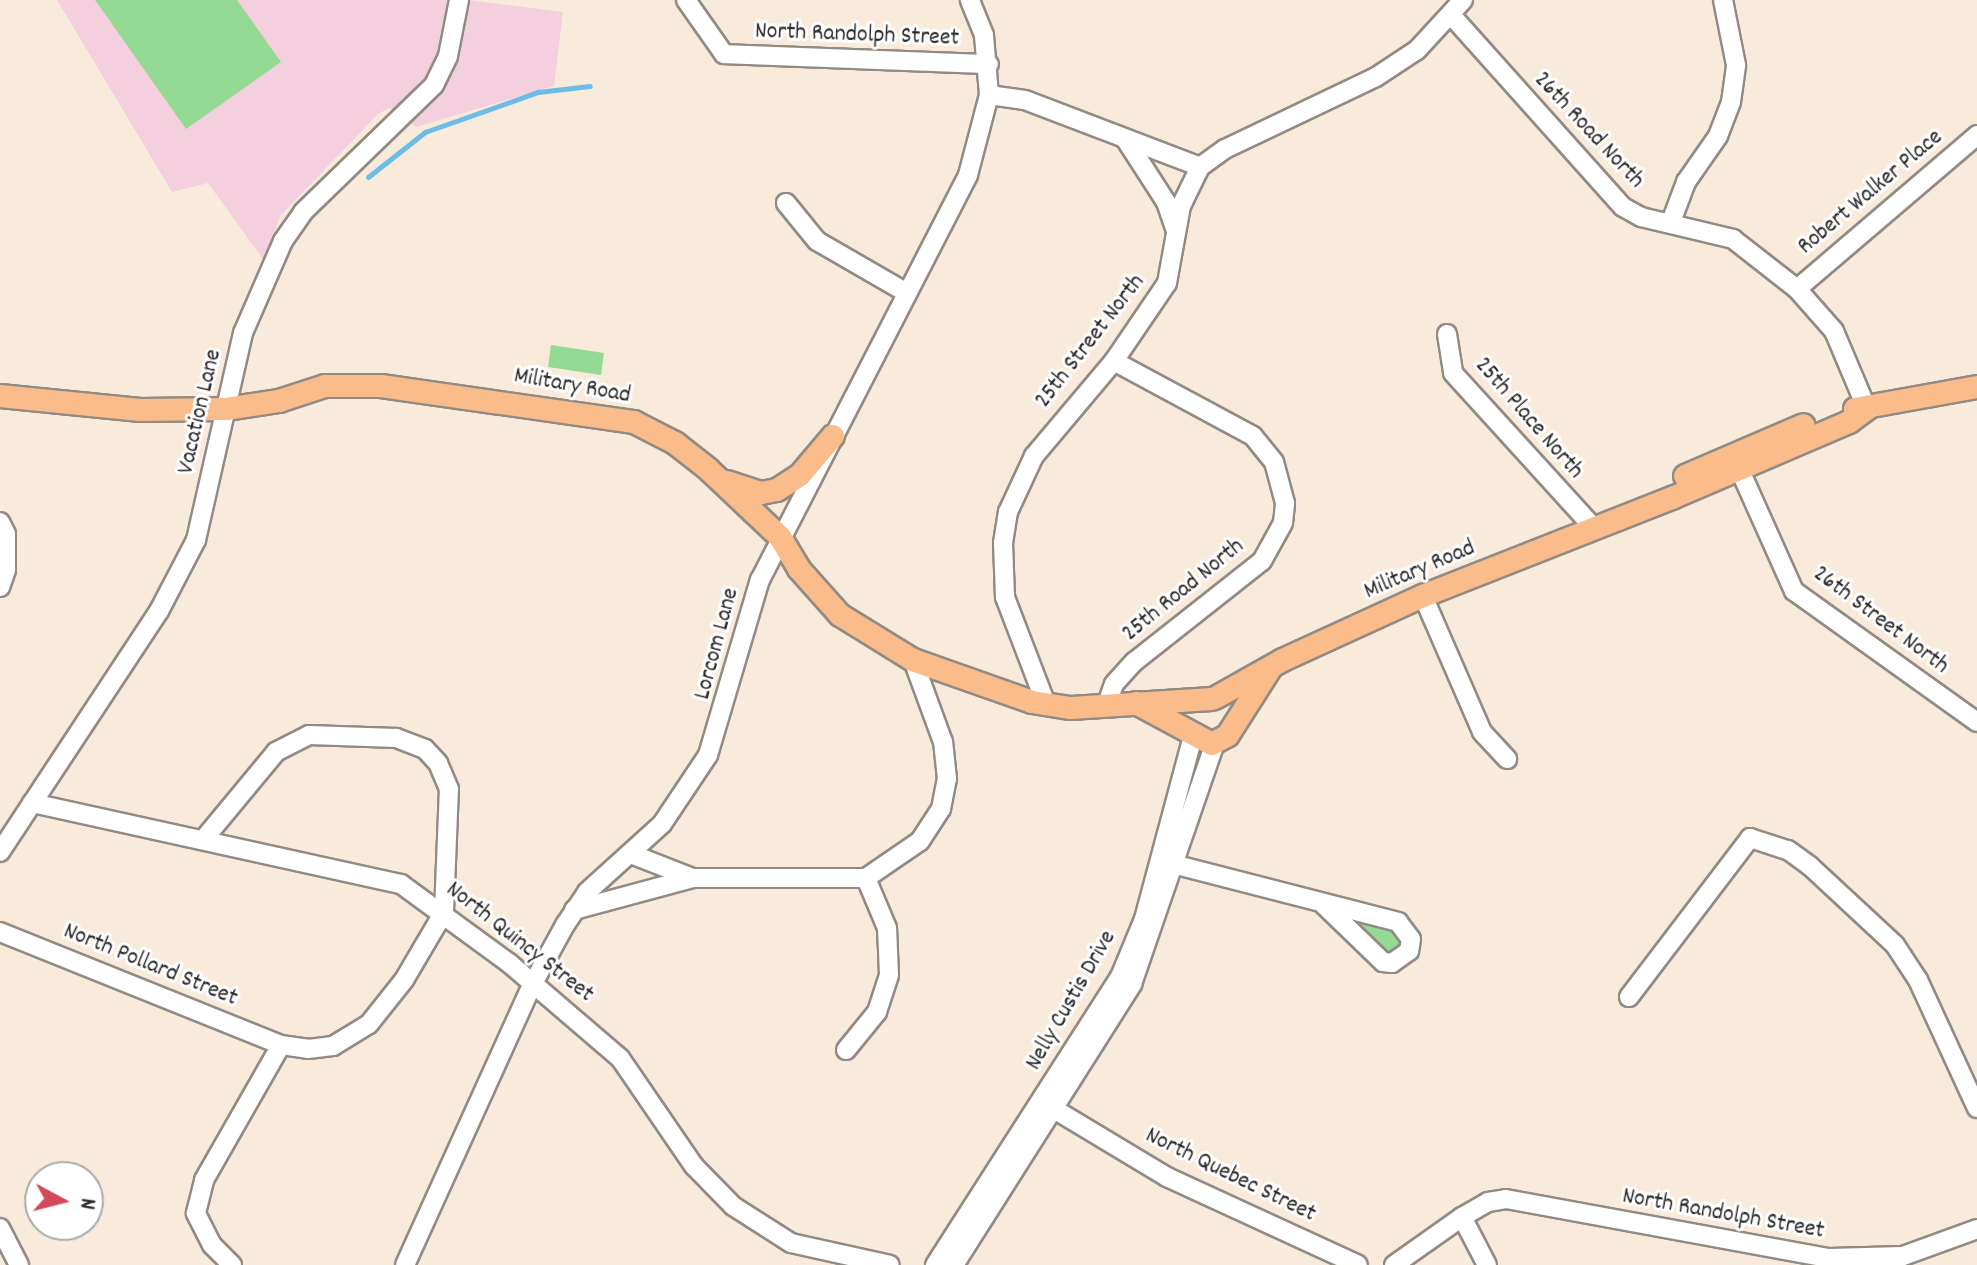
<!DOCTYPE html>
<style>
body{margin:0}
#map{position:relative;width:1977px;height:1265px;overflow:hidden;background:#f9ebdc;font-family:Dekko,sans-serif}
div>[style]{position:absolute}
.built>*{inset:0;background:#f4cfdd}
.green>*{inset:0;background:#94da94}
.stream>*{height:5px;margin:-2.5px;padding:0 2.5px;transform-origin:2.5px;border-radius:2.5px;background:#6dbce8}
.roads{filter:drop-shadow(2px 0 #928b84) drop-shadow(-2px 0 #928b84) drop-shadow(0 2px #928b84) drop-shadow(0 -2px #928b84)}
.minor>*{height:18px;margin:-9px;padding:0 9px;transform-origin:9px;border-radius:9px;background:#fff}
.major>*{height:22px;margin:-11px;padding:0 11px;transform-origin:11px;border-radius:11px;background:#fabc8b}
span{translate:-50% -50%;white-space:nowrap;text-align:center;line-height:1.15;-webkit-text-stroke:6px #fff;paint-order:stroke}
.street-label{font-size:24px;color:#2b2b2b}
.north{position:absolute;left:24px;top:1161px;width:80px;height:80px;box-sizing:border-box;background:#fff;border:2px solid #aaa;border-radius:50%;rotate:97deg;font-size:22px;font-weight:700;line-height:32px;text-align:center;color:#2b2b2b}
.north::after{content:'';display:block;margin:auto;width:28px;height:36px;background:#d1495b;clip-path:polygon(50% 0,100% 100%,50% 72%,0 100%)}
</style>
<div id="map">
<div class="built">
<div style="clip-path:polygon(57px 0,469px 0,563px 12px,554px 86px,416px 127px,389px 108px,378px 114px,281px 215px,263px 259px,208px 183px,172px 192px)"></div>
</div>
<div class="green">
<div style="clip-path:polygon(95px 0,237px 0,281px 62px,186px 129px)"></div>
<div style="clip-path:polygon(551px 345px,604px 353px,601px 375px,548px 367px)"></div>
<div style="clip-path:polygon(1353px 921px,1397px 930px,1403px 945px,1389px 955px,1382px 952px)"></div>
</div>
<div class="stream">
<div style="left:368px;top:177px;width:73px;rotate:-38.3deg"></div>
<div style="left:425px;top:132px;width:120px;rotate:-19.5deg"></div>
<div style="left:538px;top:92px;width:52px;rotate:-6.6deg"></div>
</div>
<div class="roads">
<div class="minor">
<div style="left:686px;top:0;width:66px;rotate:54.9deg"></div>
<div style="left:724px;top:54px;width:265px;rotate:2.2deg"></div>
<div style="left:1452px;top:16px;width:256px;rotate:48.2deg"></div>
<div style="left:1623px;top:207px;width:21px;rotate:29deg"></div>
<div style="left:1641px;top:217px;width:95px;rotate:13.4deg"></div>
<div style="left:1733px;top:239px;width:81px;rotate:38deg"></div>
<div style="left:1797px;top:289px;width:56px;rotate:48.6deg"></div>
<div style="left:1834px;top:331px;width:85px;rotate:67.1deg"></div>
<div style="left:989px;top:95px;width:36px;rotate:8deg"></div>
<div style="left:1025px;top:100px;width:187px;rotate:20.9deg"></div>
<div style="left:1126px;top:140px;width:74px;rotate:57.2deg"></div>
<div style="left:1166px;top:202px;width:28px;rotate:71deg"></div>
<div style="left:786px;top:203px;width:49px;rotate:50.8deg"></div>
<div style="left:817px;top:241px;width:104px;rotate:30deg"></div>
<div style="left:1671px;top:222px;width:43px;rotate:-69.4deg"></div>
<div style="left:1686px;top:182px;width:56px;rotate:-55.2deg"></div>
<div style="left:1718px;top:136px;width:36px;rotate:-69deg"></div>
<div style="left:1731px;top:102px;width:37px;rotate:-82deg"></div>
<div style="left:1736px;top:65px;width:66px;rotate:-101.3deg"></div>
<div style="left:1797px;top:289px;width:237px;rotate:-40.5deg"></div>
<div style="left:1447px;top:334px;width:39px;rotate:81deg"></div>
<div style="left:1453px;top:373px;width:208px;rotate:47.7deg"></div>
<div style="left:1734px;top:457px;width:147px;rotate:65.9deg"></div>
<div style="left:1794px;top:591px;width:225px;rotate:35.6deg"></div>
<div style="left:0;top:522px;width:13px;rotate:63deg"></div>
<div style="left:6px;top:534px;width:36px;rotate:90deg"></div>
<div style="left:6px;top:570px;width:18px;rotate:109deg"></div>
<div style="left:1423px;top:596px;width:148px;rotate:66.5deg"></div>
<div style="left:1482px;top:732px;width:37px;rotate:47deg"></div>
<div style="left:1046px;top:704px;width:115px;rotate:-111deg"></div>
<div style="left:1005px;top:597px;width:54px;rotate:-92.1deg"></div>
<div style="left:1003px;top:543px;width:31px;rotate:-81deg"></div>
<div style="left:1008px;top:512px;width:62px;rotate:-65.1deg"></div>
<div style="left:1034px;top:456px;width:124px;rotate:-49.9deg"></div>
<div style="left:1114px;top:361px;width:94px;rotate:-55.8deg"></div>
<div style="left:1167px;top:283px;width:78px;rotate:-79.7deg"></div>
<div style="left:1181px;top:206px;width:43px;rotate:-64deg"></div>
<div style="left:1200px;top:167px;width:31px;rotate:-36deg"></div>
<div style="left:1225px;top:149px;width:167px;rotate:-25.5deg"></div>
<div style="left:1376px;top:77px;width:49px;rotate:-33.4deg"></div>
<div style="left:1417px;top:50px;width:68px;rotate:-47.4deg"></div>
<div style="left:1106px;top:707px;width:24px;rotate:-71deg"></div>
<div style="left:1114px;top:684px;width:30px;rotate:-48deg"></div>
<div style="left:1134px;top:662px;width:163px;rotate:-38.3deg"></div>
<div style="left:1262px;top:561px;width:43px;rotate:-61.1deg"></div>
<div style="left:1283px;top:523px;width:20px;rotate:-84deg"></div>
<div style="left:1285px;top:503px;width:42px;rotate:-105deg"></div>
<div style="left:1274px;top:462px;width:33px;rotate:-129deg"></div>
<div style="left:1253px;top:436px;width:158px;rotate:-151.7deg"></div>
<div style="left:32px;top:803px;width:378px;rotate:12.4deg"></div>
<div style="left:401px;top:884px;width:134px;rotate:36.2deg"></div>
<div style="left:509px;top:963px;width:146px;rotate:40.6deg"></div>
<div style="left:620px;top:1058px;width:131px;rotate:55.6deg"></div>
<div style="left:694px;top:1166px;width:56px;rotate:45.7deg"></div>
<div style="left:733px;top:1206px;width:69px;rotate:32.5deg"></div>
<div style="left:791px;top:1243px;width:101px;rotate:12.5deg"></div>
<div style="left:0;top:852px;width:289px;rotate:-56.6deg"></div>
<div style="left:159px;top:611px;width:80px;rotate:-62.5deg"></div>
<div style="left:196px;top:540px;width:212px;rotate:-77.2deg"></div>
<div style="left:243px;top:333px;width:100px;rotate:-66.5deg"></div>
<div style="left:283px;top:241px;width:35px;rotate:-55deg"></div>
<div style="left:303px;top:212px;width:182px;rotate:-44.1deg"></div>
<div style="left:434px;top:85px;width:32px;rotate:-64deg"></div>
<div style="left:448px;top:56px;width:57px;rotate:-78.9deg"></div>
<div style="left:631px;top:854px;width:63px;rotate:21.3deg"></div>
<div style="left:1165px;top:862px;width:241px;rotate:14.4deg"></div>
<div style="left:1398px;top:922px;width:21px;rotate:53deg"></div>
<div style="left:1411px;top:939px;width:12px;rotate:99deg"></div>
<div style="left:1409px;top:951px;width:21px;rotate:145deg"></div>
<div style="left:1392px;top:963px;width:9px;rotate:-174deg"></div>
<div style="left:1383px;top:962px;width:82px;rotate:-136deg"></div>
<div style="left:866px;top:878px;width:65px;rotate:-34.4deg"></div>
<div style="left:920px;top:841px;width:38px;rotate:-57deg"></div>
<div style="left:941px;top:809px;width:31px;rotate:-79deg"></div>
<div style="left:947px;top:779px;width:37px;rotate:-96deg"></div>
<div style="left:943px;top:742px;width:87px;rotate:-110.1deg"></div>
<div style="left:574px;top:910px;width:123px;rotate:-15.1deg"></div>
<div style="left:693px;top:878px;width:173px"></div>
<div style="left:0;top:932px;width:303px;rotate:21.9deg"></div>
<div style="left:281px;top:1045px;width:27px;rotate:8deg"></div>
<div style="left:308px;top:1049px;width:25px;rotate:-7deg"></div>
<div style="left:333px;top:1046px;width:42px;rotate:-31.4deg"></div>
<div style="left:369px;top:1024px;width:56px;rotate:-51.5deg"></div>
<div style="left:404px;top:980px;width:79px;rotate:-59.5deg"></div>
<div style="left:444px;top:912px;width:123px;rotate:-87.7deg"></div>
<div style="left:449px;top:789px;width:28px;rotate:-113deg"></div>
<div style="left:438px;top:763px;width:19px;rotate:-133deg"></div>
<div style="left:425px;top:749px;width:31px;rotate:-159deg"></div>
<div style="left:396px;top:738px;width:87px;rotate:-178deg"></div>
<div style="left:309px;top:735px;width:37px;rotate:153deg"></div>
<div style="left:276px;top:752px;width:114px;rotate:129.7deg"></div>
<div style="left:1629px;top:997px;width:200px;rotate:-52.7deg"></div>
<div style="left:1750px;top:838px;width:40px;rotate:18deg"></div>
<div style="left:1788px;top:850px;width:27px;rotate:36deg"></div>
<div style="left:1810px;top:866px;width:116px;rotate:42.9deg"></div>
<div style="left:1895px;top:945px;width:42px;rotate:56.7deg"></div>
<div style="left:1918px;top:980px;width:141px;rotate:65.3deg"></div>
<div style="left:846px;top:1050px;width:49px;rotate:-50.8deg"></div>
<div style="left:877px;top:1012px;width:39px;rotate:-72deg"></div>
<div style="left:889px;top:975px;width:47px;rotate:-92.4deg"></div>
<div style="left:887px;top:928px;width:54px;rotate:-112.8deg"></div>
<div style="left:1044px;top:1103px;width:144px;rotate:31deg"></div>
<div style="left:1167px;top:1177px;width:210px;rotate:24.7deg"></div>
<div style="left:1462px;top:1217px;width:54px;rotate:62.5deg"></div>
<div style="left:0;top:1228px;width:42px;rotate:62.8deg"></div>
<div style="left:232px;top:1265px;width:28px;rotate:-135deg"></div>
<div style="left:212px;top:1245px;width:36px;rotate:-117deg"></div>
<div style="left:196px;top:1213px;width:34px;rotate:-76deg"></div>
<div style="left:204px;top:1180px;width:155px;rotate:-60.3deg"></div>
<div style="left:405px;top:1265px;width:305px;rotate:-65.6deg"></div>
<div style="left:531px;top:987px;width:71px;rotate:-61.3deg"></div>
<div style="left:565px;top:925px;width:40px;rotate:-56deg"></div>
<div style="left:587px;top:892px;width:101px;rotate:-42.2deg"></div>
<div style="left:662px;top:824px;width:83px;rotate:-56.3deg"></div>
<div style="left:708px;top:755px;width:183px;rotate:-73.5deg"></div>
<div style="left:760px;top:580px;width:455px;rotate:-62.8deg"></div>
<div style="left:968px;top:175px;width:83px;rotate:-75.3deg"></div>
<div style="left:989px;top:95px;width:60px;rotate:-94.8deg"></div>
<div style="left:984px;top:35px;width:38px;rotate:-112deg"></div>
<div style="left:935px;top:1265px;width:342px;rotate:-57.3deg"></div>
<div style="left:1120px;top:977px;width:63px;rotate:-67.5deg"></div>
<div style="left:1144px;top:919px;width:189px;rotate:-75deg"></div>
<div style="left:954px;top:1265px;width:333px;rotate:-57.6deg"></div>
<div style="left:1132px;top:984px;width:255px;rotate:-71deg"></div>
<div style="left:1394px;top:1265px;width:83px;rotate:-35.2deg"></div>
<div style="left:1462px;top:1217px;width:30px;rotate:-30deg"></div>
<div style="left:1488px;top:1202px;width:18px;rotate:-9deg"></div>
<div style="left:1506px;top:1199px;width:328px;rotate:10.4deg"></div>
<div style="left:1829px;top:1258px;width:74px;rotate:-1.5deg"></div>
<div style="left:1903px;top:1256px;width:79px;rotate:-20deg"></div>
</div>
<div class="major">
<div style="left:0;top:396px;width:141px;rotate:5.7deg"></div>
<div style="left:140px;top:410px;width:86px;rotate:-0.7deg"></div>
<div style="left:226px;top:409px;width:54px;rotate:-8.6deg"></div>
<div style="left:279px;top:401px;width:48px;rotate:-18.1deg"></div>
<div style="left:325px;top:386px;width:56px"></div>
<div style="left:381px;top:386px;width:256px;rotate:8.1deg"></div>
<div style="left:634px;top:422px;width:46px;rotate:27.1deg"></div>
<div style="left:675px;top:443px;width:42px;rotate:38.2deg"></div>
<div style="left:708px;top:469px;width:99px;rotate:43.4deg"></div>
<div style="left:780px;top:537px;width:37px;rotate:59deg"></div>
<div style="left:799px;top:569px;width:62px;rotate:48.3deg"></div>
<div style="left:840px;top:615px;width:86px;rotate:31.7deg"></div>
<div style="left:913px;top:660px;width:126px;rotate:19.4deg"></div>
<div style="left:1032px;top:702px;width:39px;rotate:9deg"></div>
<div style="left:1071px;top:708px;width:141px;rotate:-3.7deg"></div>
<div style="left:1855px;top:409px;width:124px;rotate:-10.2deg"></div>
<div style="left:1685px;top:476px;width:129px;rotate:-23.2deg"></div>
<div style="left:727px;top:482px;width:36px;rotate:18deg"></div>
<div style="left:761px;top:493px;width:16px;rotate:-11deg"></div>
<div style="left:777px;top:490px;width:27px;rotate:-33deg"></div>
<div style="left:800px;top:475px;width:51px;rotate:-49.8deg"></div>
<div style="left:1215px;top:698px;width:78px;rotate:-29.2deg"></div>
<div style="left:1283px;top:660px;width:154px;rotate:-24.6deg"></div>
<div style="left:1423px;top:596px;width:268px;rotate:-21.5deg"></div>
<div style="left:1672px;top:498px;width:193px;rotate:-23.2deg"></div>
<div style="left:1849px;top:422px;width:22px;rotate:-36deg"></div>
<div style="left:1136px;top:703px;width:86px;rotate:28.3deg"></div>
<div style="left:1212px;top:744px;width:18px;rotate:-29deg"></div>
<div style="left:1228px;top:735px;width:78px;rotate:-57.5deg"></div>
</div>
</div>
<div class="street-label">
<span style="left:857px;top:36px;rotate:2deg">North Randolph Street</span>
<span style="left:1588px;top:131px;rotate:47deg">26th Road North</span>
<span style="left:1871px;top:193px;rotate:-40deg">Robert Walker Place</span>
<span style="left:1091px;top:342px;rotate:-52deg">25th Street North</span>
<span style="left:572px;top:387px;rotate:10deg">Military Road</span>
<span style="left:201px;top:412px;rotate:-77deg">Vacation Lane</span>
<span style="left:1528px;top:419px;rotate:49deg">25th Place North</span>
<span style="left:1420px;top:571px;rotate:-23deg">Military Road</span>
<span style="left:1184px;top:591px;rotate:-39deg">25th Road North</span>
<span style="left:1880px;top:621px;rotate:37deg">26th Street North</span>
<span style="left:718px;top:644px;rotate:-75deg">Lorcom Lane</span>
<span style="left:519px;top:943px;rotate:38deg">North Quincy Street</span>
<span style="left:150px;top:966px;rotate:22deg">North Pollard Street</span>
<span style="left:1072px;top:1001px;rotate:-60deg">Nelly Custis Drive</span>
<span style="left:1230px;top:1176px;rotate:26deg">North Quebec Street</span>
<span style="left:1723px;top:1215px;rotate:10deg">North Randolph Street</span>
</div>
<div class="north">N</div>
</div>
